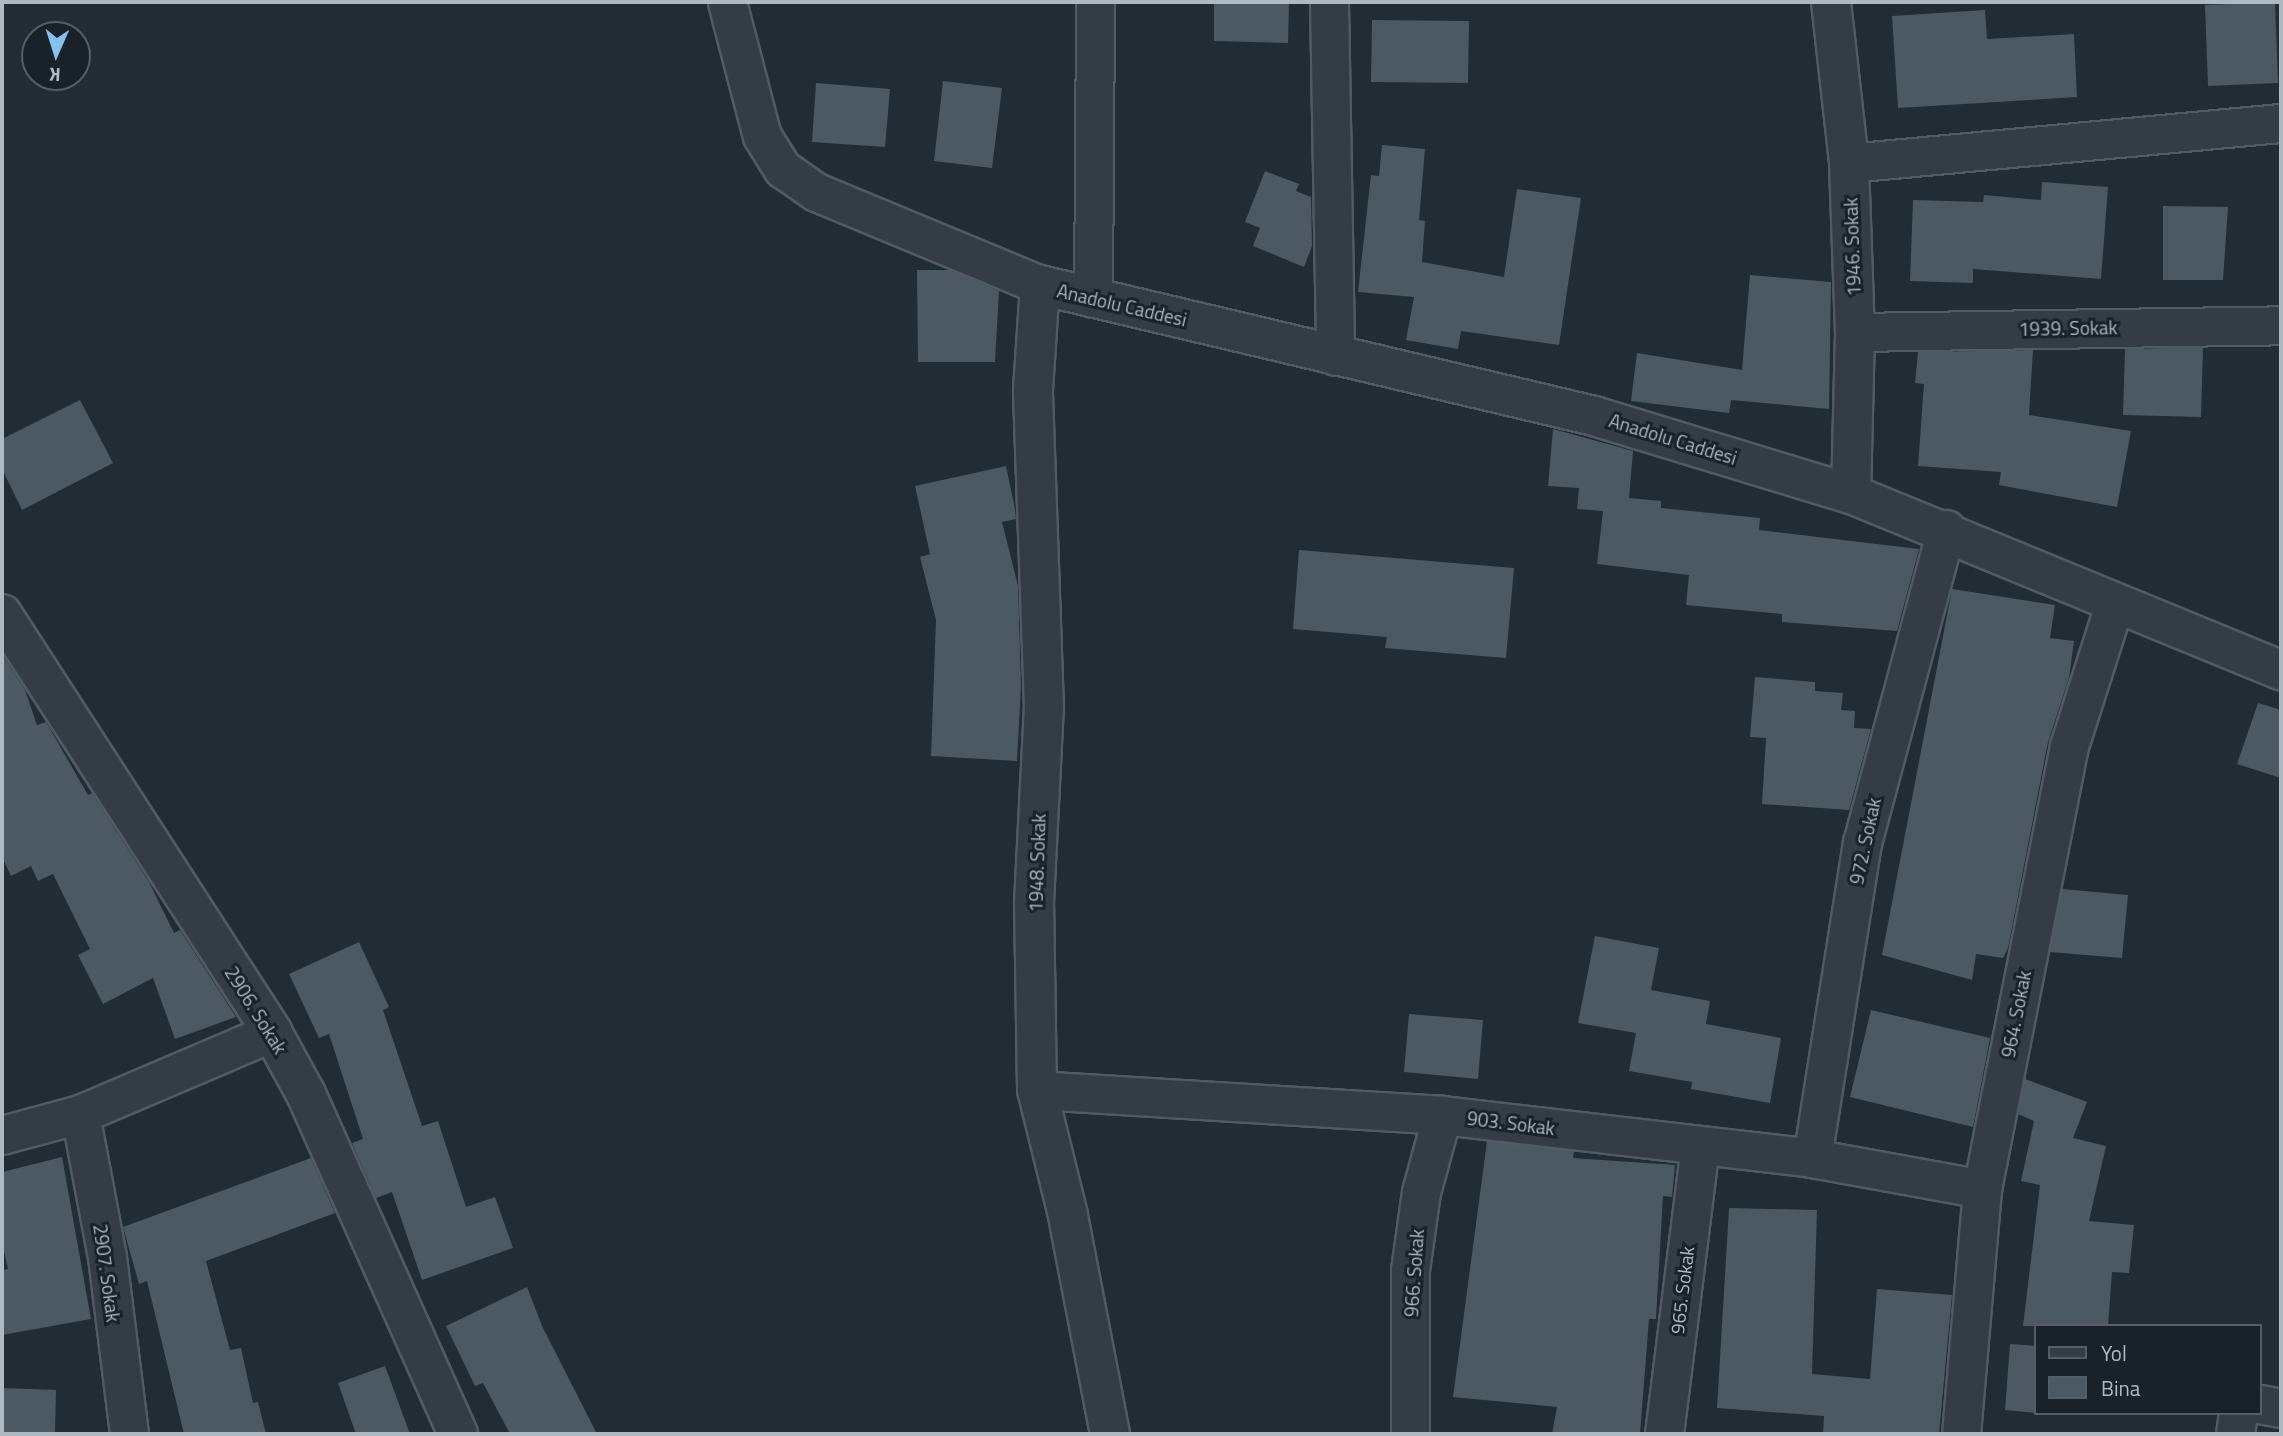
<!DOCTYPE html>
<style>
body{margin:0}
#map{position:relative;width:2283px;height:1436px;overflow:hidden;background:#212c34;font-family:"Titillium Web",sans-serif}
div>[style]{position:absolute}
.building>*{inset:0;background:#4c5962}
.roads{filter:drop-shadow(2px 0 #515b63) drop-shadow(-2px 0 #515b63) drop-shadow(0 2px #515b63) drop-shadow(0 -2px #515b63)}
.minor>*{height:37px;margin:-18.5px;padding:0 18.5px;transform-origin:18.5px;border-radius:18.5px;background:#343d45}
.tertiary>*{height:38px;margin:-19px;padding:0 19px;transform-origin:19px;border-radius:19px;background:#343d45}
span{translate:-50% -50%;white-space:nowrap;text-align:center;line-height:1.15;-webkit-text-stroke:6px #1a2229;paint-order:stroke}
.street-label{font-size:19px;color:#aeb9c2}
.frame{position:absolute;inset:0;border:4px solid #aeb9c2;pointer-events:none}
.legend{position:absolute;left:2034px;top:1324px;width:228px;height:91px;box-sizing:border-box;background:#1a2229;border:2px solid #555e66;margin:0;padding:9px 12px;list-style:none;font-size:21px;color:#aeb9c2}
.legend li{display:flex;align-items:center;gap:14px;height:35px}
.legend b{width:35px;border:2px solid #555e66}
.north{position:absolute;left:21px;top:21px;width:70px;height:70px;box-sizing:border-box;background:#1a2229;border:2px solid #555e66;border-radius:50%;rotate:183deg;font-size:19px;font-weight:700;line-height:28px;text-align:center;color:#aeb9c2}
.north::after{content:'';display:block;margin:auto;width:24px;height:32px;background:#87bfee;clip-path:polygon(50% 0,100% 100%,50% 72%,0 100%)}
</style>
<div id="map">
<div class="building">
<div style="clip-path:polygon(1214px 2px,1289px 2px,1288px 43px,1214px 41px)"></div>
<div style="clip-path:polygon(2275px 2px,2278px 83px,2208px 86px,2205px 5px)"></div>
<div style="clip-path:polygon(1985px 10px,1987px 39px,2074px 34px,2077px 97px,1898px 108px,1892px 16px)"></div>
<div style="clip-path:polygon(1372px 20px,1469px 21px,1468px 83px,1371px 82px)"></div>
<div style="clip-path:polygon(943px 81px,1002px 88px,992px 168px,934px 161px)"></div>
<div style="clip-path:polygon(816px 83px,890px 89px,885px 147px,812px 142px)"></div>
<div style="clip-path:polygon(1382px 145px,1425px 149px,1419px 220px,1425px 221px,1422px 262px,1504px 277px,1517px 189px,1581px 198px,1559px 345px,1461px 331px,1458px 349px,1406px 340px,1414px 297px,1358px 292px,1371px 175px,1379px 176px)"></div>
<div style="clip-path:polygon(1265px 171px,1299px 184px,1296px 191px,1311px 197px,1312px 246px,1304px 267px,1253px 246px,1260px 228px,1245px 222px)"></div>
<div style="clip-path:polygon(2042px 182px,2108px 187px,2101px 279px,1973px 269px,1973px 283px,1910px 281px,1913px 200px,1983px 202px,1984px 195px,2041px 200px)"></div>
<div style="clip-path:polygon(2163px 206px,2228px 207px,2223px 280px,2163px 280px)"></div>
<div style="clip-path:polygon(917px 270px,949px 270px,999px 291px,995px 362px,918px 362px)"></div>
<div style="clip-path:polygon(1750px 275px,1831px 282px,1829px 409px,1731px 400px,1729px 413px,1631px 401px,1637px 353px,1742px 370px)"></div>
<div style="clip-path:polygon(2203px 347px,2201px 417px,2123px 415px,2125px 349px)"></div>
<div style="clip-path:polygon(2033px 350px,2029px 415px,2131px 431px,2117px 507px,1999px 485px,2001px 472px,1918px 466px,1924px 384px,1915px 383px,1918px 352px)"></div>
<div style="clip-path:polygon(80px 400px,113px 463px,22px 510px,2px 469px,2px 439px)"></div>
<div style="clip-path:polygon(1553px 429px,1633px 451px,1629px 498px,1661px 501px,1661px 508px,1760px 518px,1759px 530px,1919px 549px,1897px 631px,1782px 622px,1782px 614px,1686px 605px,1689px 575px,1597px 564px,1603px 511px,1577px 509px,1579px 488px,1548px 486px)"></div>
<div style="clip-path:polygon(1006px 466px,1015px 509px,1016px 519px,1002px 522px,1018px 586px,1021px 686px,1017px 761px,931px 756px,936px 620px,920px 557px,930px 554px,915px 486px)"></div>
<div style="clip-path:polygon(1299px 550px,1514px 568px,1506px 658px,1385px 648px,1387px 637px,1293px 629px)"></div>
<div style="clip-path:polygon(1952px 589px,2055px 605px,2050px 638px,2074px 641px,2069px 678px,2048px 742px,2008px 948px,2003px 958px,1976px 954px,1972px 980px,1882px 955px)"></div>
<div style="clip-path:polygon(2px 654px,25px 690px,37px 725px,46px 722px,88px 795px,92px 793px,149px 882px,174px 933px,180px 930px,236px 1017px,175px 1039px,153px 978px,103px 1004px,78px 955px,90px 949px,53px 874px,38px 881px,31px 866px,11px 876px,2px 857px)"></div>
<div style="clip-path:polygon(1755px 677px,1815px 682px,1815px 691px,1843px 693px,1841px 710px,1855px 711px,1854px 728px,1871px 729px,1849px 810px,1762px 804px,1766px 738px,1750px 737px)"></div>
<div style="clip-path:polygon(2258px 703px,2281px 710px,2281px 778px,2237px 764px)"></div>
<div style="clip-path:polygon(2062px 889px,2128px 895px,2122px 958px,2050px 952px)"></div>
<div style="clip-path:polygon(1595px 936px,1659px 948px,1651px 990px,1710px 1001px,1706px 1024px,1781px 1038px,1770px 1103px,1691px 1089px,1692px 1082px,1629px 1071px,1636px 1033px,1578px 1023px)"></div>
<div style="clip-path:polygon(359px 942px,389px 1007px,383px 1010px,422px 1126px,438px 1121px,466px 1207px,495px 1197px,513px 1248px,422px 1280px,392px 1192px,376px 1198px,352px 1143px,363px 1139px,329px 1034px,319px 1038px,289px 974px)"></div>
<div style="clip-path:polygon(1871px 1010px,1990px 1038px,1973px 1127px,1850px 1097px)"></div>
<div style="clip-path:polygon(1409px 1014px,1483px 1020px,1478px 1079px,1404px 1072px)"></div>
<div style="clip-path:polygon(2025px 1079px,2087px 1102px,2073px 1138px,2106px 1146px,2089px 1221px,2134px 1225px,2129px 1273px,2112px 1272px,2108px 1326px,2023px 1326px,2040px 1185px,2021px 1181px,2034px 1121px,2018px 1114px)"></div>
<div style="clip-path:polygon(1487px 1141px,1574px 1151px,1573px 1158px,1675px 1165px,1672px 1197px,1663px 1196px,1656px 1319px,1649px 1319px,1640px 1434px,1552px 1434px,1557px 1407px,1453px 1397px)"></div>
<div style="clip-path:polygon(62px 1157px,91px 1319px,2px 1335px,2px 1270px,8px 1269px,2px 1243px,2px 1172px)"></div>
<div style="clip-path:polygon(311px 1158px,335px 1213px,206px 1261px,230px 1350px,241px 1348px,253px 1403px,258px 1402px,266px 1434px,184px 1434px,147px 1281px,139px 1284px,123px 1227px)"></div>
<div style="clip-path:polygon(1729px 1208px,1817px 1210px,1812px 1374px,1870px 1379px,1877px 1289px,1952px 1295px,1939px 1434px,1823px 1434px,1824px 1416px,1717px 1408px)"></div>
<div style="clip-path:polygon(527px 1287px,542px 1326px,597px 1434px,510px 1434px,483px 1383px,475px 1386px,446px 1326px)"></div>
<div style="clip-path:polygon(2010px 1344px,2036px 1346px,2036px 1413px,2005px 1410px)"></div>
<div style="clip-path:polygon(385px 1366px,410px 1434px,356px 1434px,338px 1383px)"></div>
<div style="clip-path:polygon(2px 1388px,56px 1390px,55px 1434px,2px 1434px)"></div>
</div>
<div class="roads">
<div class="minor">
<div style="left:727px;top:2px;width:138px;rotate:75.4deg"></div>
<div style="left:762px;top:136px;width:39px;rotate:58deg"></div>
<div style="left:783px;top:169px;width:40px;rotate:34.9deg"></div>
<div style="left:816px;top:192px;width:243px;rotate:22.5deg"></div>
<div style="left:1329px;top:2px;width:354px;rotate:89deg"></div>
<div style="left:1849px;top:163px;width:434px;rotate:-5.3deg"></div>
<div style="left:1093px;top:298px;width:296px;rotate:-89.6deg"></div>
<div style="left:1855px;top:332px;width:426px;rotate:-0.9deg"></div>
<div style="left:1037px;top:1090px;width:406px;rotate:3.5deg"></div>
<div style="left:1442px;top:1115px;width:372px;rotate:6.6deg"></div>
<div style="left:1812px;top:1158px;width:173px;rotate:10.3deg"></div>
<div style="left:80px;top:1114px;width:146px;rotate:79.3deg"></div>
<div style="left:107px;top:1257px;width:178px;rotate:82.9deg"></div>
<div style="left:2px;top:1135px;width:81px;rotate:-15.1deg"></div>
<div style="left:80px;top:1114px;width:209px;rotate:-23.1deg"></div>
<div style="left:1812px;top:1158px;width:319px;rotate:-81deg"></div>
<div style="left:1862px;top:843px;width:325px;rotate:-75deg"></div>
<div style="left:2260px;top:1404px;width:21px;rotate:11deg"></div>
<div style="left:1410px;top:1434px;width:164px;rotate:-90deg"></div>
<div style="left:1410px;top:1270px;width:79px;rotate:-82deg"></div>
<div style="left:1421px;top:1192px;width:80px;rotate:-74.7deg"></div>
<div style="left:1664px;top:1434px;width:291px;rotate:-82.9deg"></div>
<div style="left:1961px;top:1434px;width:246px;rotate:-85.1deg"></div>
<div style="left:1982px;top:1189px;width:451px;rotate:-78.9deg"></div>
<div style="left:2069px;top:746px;width:151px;rotate:-72.3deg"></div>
<div style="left:2235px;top:1434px;width:21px;rotate:-82deg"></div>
</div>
<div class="tertiary">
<div style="left:1831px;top:2px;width:162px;rotate:83.6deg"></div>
<div style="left:1849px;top:163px;width:169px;rotate:88deg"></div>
<div style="left:1855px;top:332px;width:162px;rotate:91.4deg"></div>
<div style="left:2px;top:614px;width:498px;rotate:57.1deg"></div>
<div style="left:272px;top:1032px;width:71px;rotate:61.3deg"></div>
<div style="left:306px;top:1094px;width:372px;rotate:65.9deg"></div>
<div style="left:1110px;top:1434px;width:223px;rotate:-100.9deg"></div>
<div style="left:1068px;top:1215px;width:129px;rotate:-103.9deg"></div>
<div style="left:1037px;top:1090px;width:187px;rotate:-90.9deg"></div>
<div style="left:1034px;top:903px;width:195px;rotate:-87.1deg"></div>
<div style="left:1044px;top:708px;width:318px;rotate:-92deg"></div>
<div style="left:1033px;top:390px;width:105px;rotate:-86.2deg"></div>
<div style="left:1040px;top:285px;width:569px;rotate:13.3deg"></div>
<div style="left:1594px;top:416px;width:269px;rotate:16.9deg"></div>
<div style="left:1851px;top:494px;width:465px;rotate:22.3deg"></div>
</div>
</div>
<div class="street-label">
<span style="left:1852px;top:247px;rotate:-92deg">1946. Sokak</span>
<span style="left:1122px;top:305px;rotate:13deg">Anadolu Caddesi</span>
<span style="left:2068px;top:328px;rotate:-1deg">1939. Sokak</span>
<span style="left:1673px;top:439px;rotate:17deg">Anadolu Caddesi</span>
<span style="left:1865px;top:841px;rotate:-78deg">972. Sokak</span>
<span style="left:1037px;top:863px;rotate:-88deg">1948. Sokak</span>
<span style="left:256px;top:1010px;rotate:58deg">2906. Sokak</span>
<span style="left:2016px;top:1014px;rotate:-79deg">964. Sokak</span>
<span style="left:1511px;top:1123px;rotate:7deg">903. Sokak</span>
<span style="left:107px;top:1273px;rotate:82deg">2907. Sokak</span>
<span style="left:1414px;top:1273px;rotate:-86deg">966. Sokak</span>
<span style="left:1682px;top:1290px;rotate:-83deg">965. Sokak</span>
</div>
<div class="frame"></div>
<ul class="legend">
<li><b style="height:9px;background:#343d45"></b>Yol</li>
<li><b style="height:19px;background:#4c5962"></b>Bina</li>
</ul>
<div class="north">K</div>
</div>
